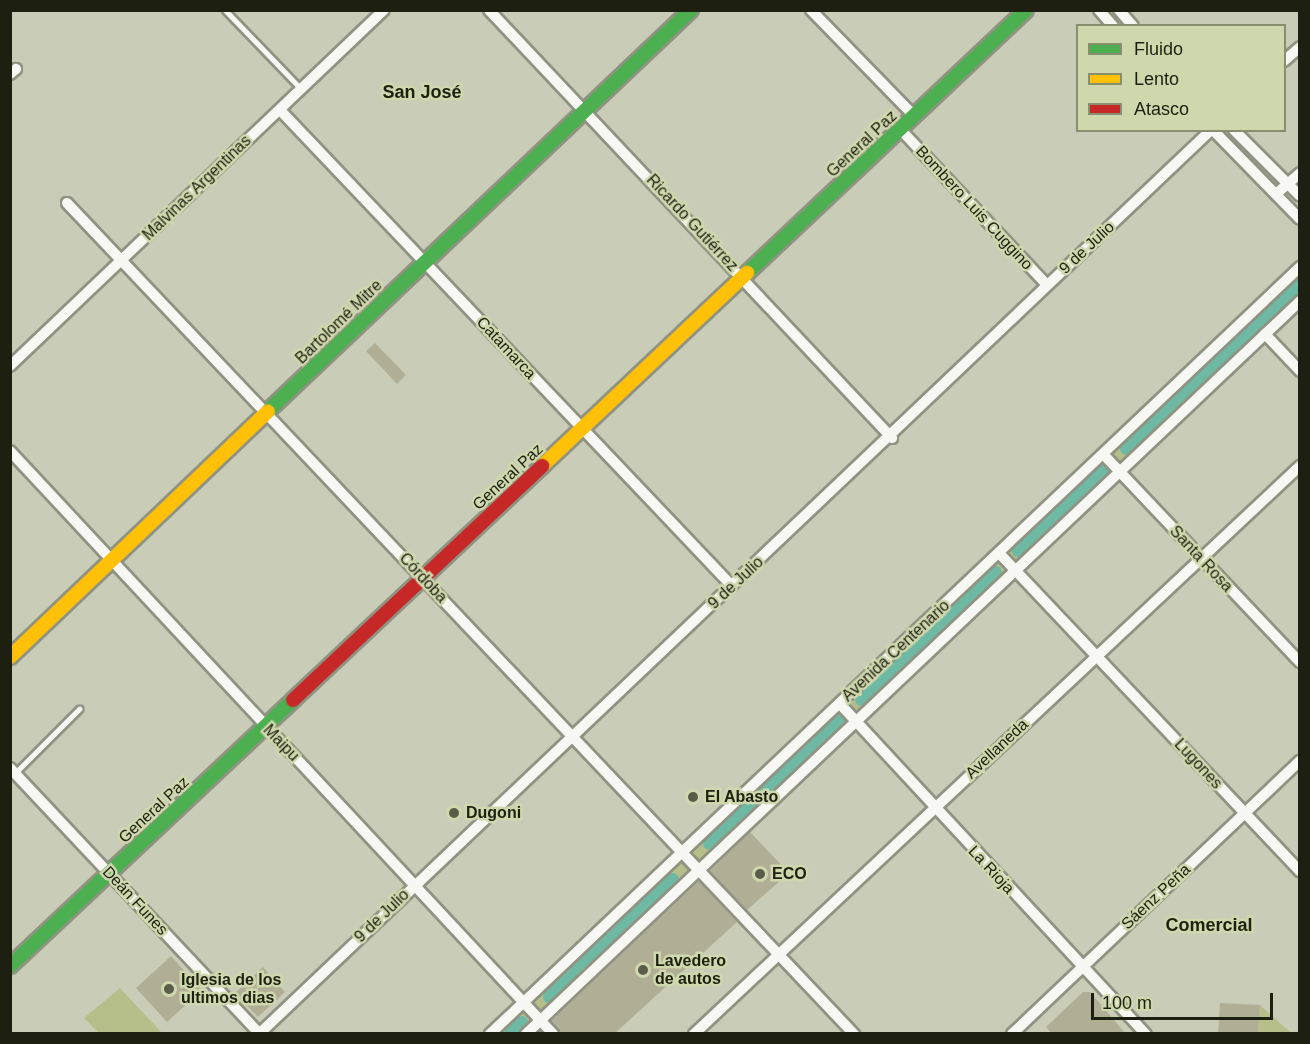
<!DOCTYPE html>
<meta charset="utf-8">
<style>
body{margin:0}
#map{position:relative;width:1310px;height:1044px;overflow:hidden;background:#c9cdb7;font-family:Helvetica,sans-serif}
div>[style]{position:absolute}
.green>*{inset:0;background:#b6bf8a}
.canal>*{height:12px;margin:-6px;padding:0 6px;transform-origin:6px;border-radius:6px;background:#6db9a3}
.building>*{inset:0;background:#b0af95}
.roads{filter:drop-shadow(2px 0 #909382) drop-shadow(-2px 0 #909382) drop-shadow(0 2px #909382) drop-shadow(0 -2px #909382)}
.lane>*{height:5px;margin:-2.5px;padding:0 2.5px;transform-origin:2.5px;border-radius:2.5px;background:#f7f8f4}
.street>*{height:10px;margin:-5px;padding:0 5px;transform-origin:5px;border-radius:5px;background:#f7f8f4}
.fast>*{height:14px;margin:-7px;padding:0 7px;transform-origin:7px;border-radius:7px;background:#4caf50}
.slow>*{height:14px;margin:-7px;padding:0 7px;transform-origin:7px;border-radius:7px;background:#ffc107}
.jam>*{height:14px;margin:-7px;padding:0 7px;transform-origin:7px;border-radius:7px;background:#c62828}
.dots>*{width:16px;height:16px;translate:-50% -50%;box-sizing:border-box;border:3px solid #cfd7ad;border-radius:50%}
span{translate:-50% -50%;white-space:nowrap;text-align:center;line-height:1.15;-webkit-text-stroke:5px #cfd7ad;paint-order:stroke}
.street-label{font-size:16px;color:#1d2010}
.poi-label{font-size:16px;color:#1d2010;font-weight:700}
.left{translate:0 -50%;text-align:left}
.neighbourhood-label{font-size:18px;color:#1d2010;font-weight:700}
.frame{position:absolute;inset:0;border:12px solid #1d2010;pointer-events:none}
.legend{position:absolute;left:1076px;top:24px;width:210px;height:108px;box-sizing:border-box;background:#cfd7ad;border:2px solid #888e6e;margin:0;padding:8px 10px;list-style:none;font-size:18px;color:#1d2010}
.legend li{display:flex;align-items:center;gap:12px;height:30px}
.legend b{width:30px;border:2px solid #888e6e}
.scale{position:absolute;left:1091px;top:993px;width:182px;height:27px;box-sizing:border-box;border:3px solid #1d2010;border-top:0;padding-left:8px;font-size:18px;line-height:21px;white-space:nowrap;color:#1d2010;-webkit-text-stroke:4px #cfd7ad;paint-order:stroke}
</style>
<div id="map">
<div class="green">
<div style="clip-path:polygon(1218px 131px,1229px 131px,1282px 184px,1277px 189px)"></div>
<div style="clip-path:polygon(1299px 274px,1299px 297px,523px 1033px,494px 1034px)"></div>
<div style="clip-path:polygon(120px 988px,162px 1033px,99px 1033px,84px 1018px)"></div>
<div style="clip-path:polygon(1260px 1005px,1291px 1033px,1258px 1034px)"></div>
</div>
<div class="canal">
<div style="left:1126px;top:449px;width:240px;rotate:-43.5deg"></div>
<div style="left:1018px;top:551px;width:117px;rotate:-43.6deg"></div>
<div style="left:861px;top:700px;width:186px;rotate:-43.5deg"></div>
<div style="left:709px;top:844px;width:180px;rotate:-43.4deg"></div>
<div style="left:549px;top:997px;width:171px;rotate:-43.6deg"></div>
<div style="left:510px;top:1034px;width:17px;rotate:-45deg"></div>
</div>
<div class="building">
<div style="clip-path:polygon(375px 343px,406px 375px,397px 384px,366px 351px)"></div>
<div style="clip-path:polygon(750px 832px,789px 873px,747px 910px,710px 871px)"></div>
<div style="clip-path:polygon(699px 881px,737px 922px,614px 1034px,562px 1034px,551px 1021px)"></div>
<div style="clip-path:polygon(171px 956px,202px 990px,167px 1022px,136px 988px)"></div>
<div style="clip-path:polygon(263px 967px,285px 992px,258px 1017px,235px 993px)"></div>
<div style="clip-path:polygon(1083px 992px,1090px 992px,1126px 1034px,1052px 1034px,1046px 1027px)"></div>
<div style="clip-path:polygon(1220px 1003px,1260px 1005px,1258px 1034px,1218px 1034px)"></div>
</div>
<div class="roads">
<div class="lane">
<div style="left:225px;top:10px;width:110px;rotate:46.1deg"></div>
<div style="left:15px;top:773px;width:91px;rotate:-45deg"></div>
</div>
<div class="street">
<div style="left:489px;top:10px;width:588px;rotate:46.72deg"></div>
<div style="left:811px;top:10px;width:149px;rotate:45.8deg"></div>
<div style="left:1099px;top:10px;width:21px;rotate:49deg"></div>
<div style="left:1119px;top:10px;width:21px;rotate:49deg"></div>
<div style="left:1284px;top:61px;width:21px;rotate:-41deg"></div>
<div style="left:10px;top:74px;width:8px;rotate:-40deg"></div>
<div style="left:280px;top:110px;width:656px;rotate:46.48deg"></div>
<div style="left:901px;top:130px;width:213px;rotate:46.7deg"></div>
<div style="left:1213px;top:130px;width:124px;rotate:45.7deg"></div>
<div style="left:1234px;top:130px;width:93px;rotate:45deg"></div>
<div style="left:1276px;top:194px;width:32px;rotate:-41deg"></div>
<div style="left:67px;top:203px;width:1145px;rotate:46.56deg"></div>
<div style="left:1265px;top:334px;width:51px;rotate:46.6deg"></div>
<div style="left:10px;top:366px;width:516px;rotate:-43.59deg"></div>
<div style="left:10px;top:451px;width:797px;rotate:47.03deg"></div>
<div style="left:1104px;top:455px;width:285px;rotate:46.6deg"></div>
<div style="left:999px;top:553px;width:438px;rotate:46.6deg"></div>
<div style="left:840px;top:704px;width:450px;rotate:47.2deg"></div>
<div style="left:10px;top:768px;width:365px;rotate:46.8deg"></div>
<div style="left:259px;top:1034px;width:1313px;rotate:-43.52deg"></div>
<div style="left:490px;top:1034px;width:1116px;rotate:-43.44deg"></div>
<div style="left:526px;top:1034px;width:1066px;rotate:-43.44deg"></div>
<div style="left:694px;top:1034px;width:831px;rotate:-43.15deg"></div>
<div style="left:1012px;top:1034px;width:397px;rotate:-43.5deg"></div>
</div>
<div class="fast">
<div style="left:747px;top:273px;width:383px;rotate:-43.3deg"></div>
<div style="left:268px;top:411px;width:583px;rotate:-43.47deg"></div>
<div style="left:10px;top:966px;width:388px;rotate:-43.2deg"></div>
</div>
<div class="slow">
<div style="left:542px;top:466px;width:282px;rotate:-43.3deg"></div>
<div style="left:10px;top:657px;width:356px;rotate:-43.6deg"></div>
</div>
<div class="jam">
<div style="left:293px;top:700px;width:342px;rotate:-43.2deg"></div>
</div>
</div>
<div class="dots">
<div style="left:693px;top:797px;background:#595d4a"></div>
<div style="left:454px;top:813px;background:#595d4a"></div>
<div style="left:760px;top:874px;background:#595d4a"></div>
<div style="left:643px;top:970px;background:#595d4a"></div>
<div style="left:169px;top:989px;background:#595d4a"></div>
</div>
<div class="street-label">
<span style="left:862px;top:144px;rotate:-43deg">General Paz</span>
<span style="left:197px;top:188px;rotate:-44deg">Malvinas Argentinas</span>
<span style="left:974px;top:208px;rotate:47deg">Bombero Luis Cuggino</span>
<span style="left:692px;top:223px;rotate:47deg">Ricardo Gutiérrez</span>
<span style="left:1087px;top:248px;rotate:-43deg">9 de Julio</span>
<span style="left:339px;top:322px;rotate:-44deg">Bartolomé Mitre</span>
<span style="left:506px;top:348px;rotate:47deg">Catamarca</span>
<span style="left:508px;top:477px;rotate:-43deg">General Paz</span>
<span style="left:1201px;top:559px;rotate:47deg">Santa Rosa</span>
<span style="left:423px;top:578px;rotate:47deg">Córdoba</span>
<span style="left:736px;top:583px;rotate:-43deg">9 de Julio</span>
<span style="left:896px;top:651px;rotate:-43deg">Avenida Centenario</span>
<span style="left:281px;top:743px;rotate:46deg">Maipu</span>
<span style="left:997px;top:749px;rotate:-43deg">Avellaneda</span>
<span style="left:1198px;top:764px;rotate:47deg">Lugones</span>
<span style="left:154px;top:810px;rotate:-43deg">General Paz</span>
<span style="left:991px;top:870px;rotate:47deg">La Rioja</span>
<span style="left:1156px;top:897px;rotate:-43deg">Sáenz Peña</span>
<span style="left:135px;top:901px;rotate:47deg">Deán Funes</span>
<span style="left:382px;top:916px;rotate:-44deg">9 de Julio</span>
</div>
<div class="poi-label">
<span class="left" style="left:705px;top:797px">El Abasto</span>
<span class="left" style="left:466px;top:813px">Dugoni</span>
<span class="left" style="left:772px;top:874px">ECO</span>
<span class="left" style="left:655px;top:970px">Lavedero<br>de autos</span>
<span class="left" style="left:181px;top:989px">Iglesia de los<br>ultimos dias</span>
</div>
<div class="neighbourhood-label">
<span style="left:422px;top:92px">San José</span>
<span style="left:1209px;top:925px">Comercial</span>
</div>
<div class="frame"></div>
<ul class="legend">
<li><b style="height:8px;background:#4caf50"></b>Fluido</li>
<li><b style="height:8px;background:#ffc107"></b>Lento</li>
<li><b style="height:8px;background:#c62828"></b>Atasco</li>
</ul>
<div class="scale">100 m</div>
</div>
